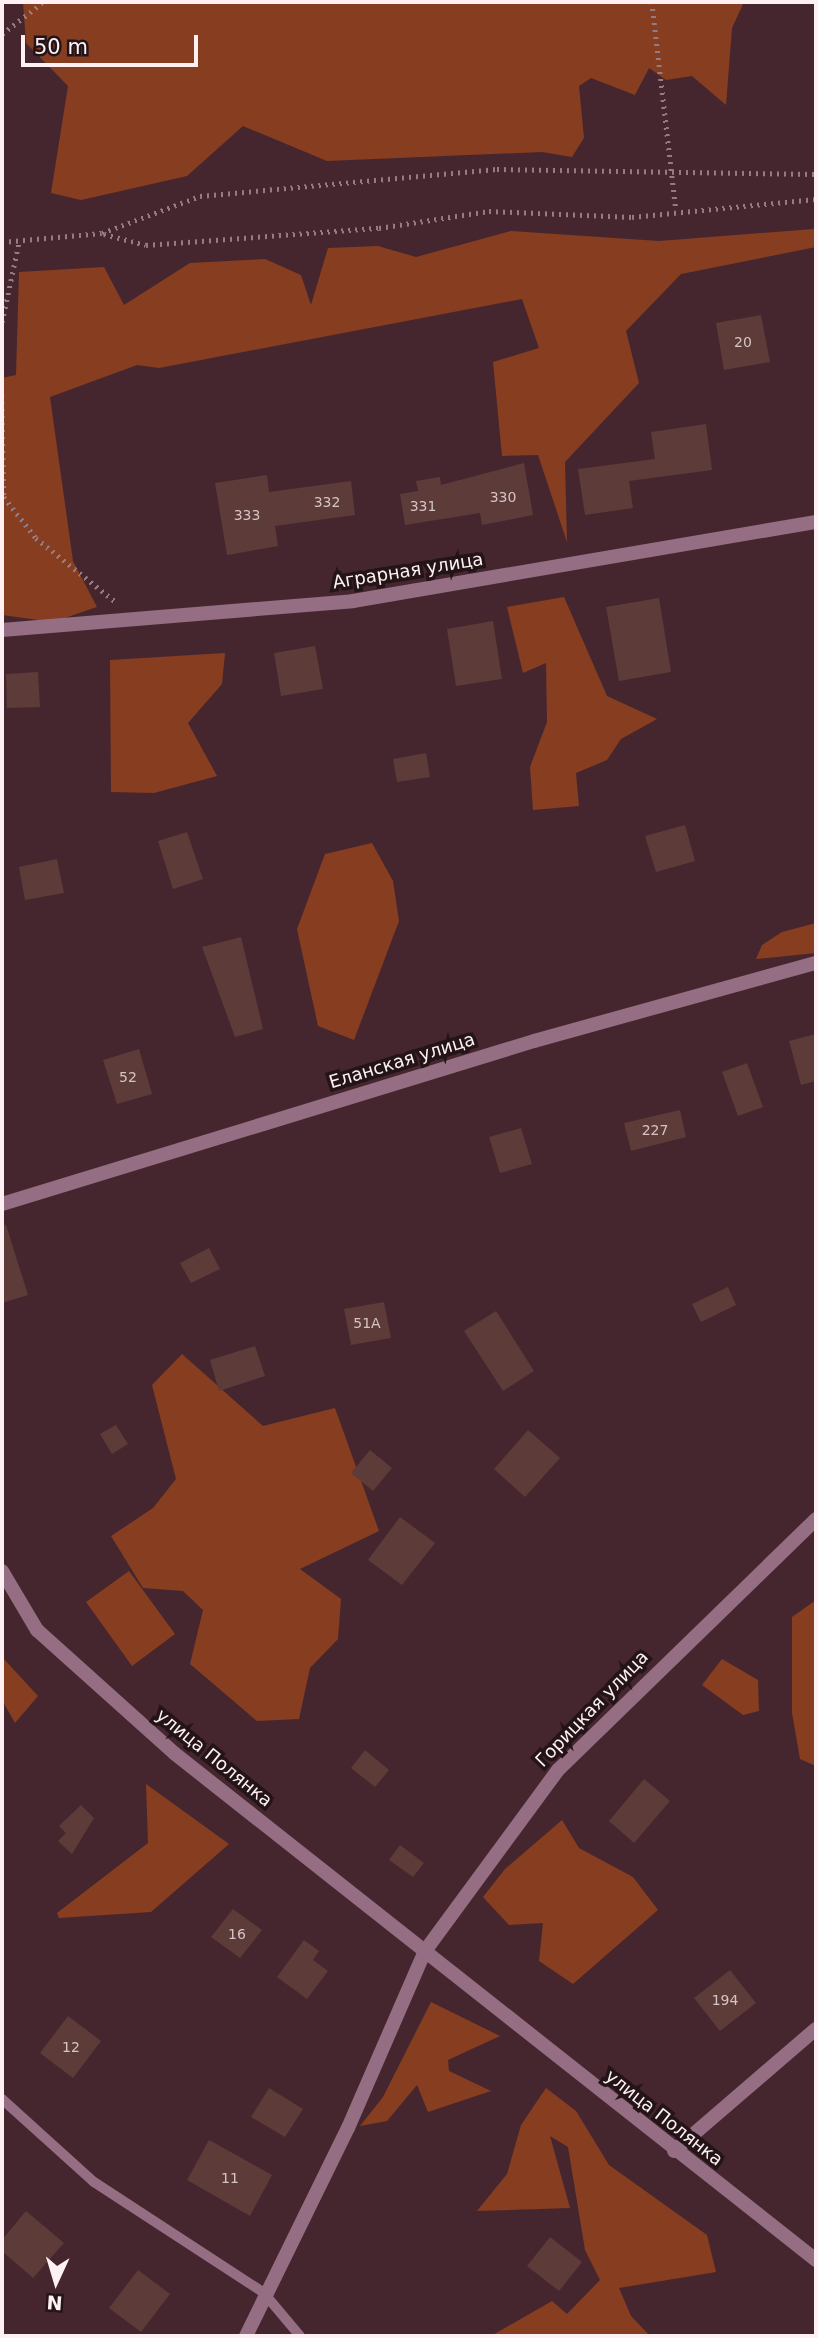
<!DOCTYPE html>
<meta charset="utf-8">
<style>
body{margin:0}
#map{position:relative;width:818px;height:2338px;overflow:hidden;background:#46262e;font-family:"DejaVu Sans",sans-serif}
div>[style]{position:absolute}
.green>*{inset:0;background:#873d20}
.building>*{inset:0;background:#5d3b39}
.path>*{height:4.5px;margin-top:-2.25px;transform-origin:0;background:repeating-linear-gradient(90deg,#957c82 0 2px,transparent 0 7px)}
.service>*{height:10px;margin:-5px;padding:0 5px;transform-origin:5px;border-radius:5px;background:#956e83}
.minor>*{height:14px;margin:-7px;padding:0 7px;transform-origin:7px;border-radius:7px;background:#956e83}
span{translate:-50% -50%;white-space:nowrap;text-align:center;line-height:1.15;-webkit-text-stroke:7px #231418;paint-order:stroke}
.number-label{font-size:14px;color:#d6c3c4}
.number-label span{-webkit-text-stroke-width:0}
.street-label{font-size:18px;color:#fef0f3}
.frame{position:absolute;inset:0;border:4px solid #fef0f3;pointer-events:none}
.north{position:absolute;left:21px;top:2247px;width:70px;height:70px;-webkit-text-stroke:5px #231418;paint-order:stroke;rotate:184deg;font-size:19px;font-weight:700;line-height:28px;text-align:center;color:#fef0f3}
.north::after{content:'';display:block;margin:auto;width:24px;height:32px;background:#fef0f3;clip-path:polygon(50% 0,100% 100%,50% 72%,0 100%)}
.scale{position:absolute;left:21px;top:35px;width:177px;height:32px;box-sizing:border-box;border:4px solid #fef0f3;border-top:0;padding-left:9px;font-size:21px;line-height:24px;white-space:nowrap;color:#fef0f3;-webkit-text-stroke:5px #231418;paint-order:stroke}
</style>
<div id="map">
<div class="green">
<div style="clip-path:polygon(23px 2px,744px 2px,732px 28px,726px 105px,692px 76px,666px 80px,649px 68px,635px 95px,591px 78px,579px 86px,584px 138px,572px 157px,542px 152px,327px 161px,243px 126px,187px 176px,81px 200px,51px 193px,68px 86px,26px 43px)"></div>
<div style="clip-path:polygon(511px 231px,659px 241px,814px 229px,816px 247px,681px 274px,626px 331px,639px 383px,565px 462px,567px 542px,538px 455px,502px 456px,493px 362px,539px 348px,522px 299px,159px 368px,137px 365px,50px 397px,73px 561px,97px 607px,53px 622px,2px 615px,2px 378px,16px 375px,19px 272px,104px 267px,124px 305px,190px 263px,265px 259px,301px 275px,311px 305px,328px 248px,378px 246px,416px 257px)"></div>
<div style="clip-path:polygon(564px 597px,607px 696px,657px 719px,621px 739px,607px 760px,576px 773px,579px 806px,533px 810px,530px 767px,547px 722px,546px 663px,523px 673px,507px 607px)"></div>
<div style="clip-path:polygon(225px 653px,222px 684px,188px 723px,217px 776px,154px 793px,111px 792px,110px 660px)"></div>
<div style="clip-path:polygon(372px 843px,393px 881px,399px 921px,354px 1040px,318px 1026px,297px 929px,325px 854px)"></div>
<div style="clip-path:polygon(816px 923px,816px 953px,756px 959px,762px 945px,782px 932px)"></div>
<div style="clip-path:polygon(182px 1354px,263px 1426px,335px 1408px,379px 1531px,300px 1569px,341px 1599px,338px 1639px,310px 1668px,299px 1719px,257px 1721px,190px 1664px,203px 1610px,183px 1591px,143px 1588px,111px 1536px,153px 1508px,176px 1479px,152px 1385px)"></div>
<div style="clip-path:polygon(129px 1571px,175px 1634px,132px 1666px,86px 1602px)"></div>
<div style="clip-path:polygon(816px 1600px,816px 1766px,800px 1759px,792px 1713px,792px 1617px)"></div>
<div style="clip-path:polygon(2px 1657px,38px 1696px,15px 1723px,2px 1700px)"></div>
<div style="clip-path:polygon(722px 1659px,758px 1680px,759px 1711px,743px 1715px,702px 1685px)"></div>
<div style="clip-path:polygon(146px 1784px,229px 1844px,151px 1912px,59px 1918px,57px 1913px,148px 1843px)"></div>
<div style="clip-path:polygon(562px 1820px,579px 1848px,633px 1877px,658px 1910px,573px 1984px,539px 1961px,543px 1923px,509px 1925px,483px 1897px,505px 1869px)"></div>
<div style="clip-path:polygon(431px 2002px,500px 2036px,448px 2060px,449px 2071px,491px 2091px,428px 2112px,417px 2085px,387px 2121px,360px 2126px,383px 2097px)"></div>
<div style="clip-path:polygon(546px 2088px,576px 2111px,609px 2165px,707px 2235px,716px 2272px,619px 2288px,631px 2316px,650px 2336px,491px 2336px,552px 2301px,567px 2314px,600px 2280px,585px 2250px,568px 2147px,550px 2136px,570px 2208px,477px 2211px,507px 2174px,521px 2125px)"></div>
</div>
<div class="building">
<div style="clip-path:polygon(761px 315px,770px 362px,724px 370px,716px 323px)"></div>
<div style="clip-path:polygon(706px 424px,712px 470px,629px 481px,633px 508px,585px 515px,578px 469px,655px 459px,651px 432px)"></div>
<div style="clip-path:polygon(524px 463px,533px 515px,482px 525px,480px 513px,405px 525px,400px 494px,418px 491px,416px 481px,440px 477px,441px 485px)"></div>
<div style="clip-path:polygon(267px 475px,269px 492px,351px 481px,355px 515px,275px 526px,278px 546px,227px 555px,215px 483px)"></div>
<div style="clip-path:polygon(659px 598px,671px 672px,619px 681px,606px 607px)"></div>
<div style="clip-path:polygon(493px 621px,502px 679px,456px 686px,447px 629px)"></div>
<div style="clip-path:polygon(315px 646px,323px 689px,281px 696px,274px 653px)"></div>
<div style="clip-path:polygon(38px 672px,40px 707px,7px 708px,6px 674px)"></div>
<div style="clip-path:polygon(426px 753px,430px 777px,397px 782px,393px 759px)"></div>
<div style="clip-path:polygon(685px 825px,695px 861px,656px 872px,645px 836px)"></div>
<div style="clip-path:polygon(187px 832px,203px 879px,173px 889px,158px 841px)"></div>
<div style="clip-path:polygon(57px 859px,64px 893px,25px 900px,19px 867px)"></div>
<div style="clip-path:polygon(241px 937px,263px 1029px,235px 1037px,202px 947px)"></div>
<div style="clip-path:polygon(816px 1034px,816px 1081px,801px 1085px,789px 1041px)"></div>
<div style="clip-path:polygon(139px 1049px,152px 1094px,117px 1104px,103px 1060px)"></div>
<div style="clip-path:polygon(747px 1063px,763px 1107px,738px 1116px,722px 1072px)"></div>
<div style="clip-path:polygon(680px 1110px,686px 1137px,631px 1151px,624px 1123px)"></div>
<div style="clip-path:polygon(521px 1128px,532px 1164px,500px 1173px,489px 1137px)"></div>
<div style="clip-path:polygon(6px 1225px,28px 1295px,2px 1303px,2px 1226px)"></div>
<div style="clip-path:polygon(209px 1248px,220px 1269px,191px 1283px,180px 1263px)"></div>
<div style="clip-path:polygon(728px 1287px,736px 1305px,701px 1322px,692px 1304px)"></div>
<div style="clip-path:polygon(384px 1302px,391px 1338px,351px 1345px,344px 1309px)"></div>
<div style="clip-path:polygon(496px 1311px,534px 1371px,503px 1391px,464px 1331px)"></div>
<div style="clip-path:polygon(255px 1346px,265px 1376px,219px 1391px,210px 1360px)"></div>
<div style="clip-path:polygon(116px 1425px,128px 1444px,112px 1454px,100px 1434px)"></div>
<div style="clip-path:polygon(528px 1430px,560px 1458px,525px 1497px,494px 1469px)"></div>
<div style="clip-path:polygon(370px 1450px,392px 1468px,373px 1491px,351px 1473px)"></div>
<div style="clip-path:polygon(400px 1517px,435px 1543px,402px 1585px,368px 1560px)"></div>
<div style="clip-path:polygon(365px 1750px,389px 1770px,375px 1787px,351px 1768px)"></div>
<div style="clip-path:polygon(644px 1779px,670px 1801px,634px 1843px,609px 1821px)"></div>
<div style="clip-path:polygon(81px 1805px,94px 1818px,72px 1854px,58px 1841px,66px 1833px,59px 1826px)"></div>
<div style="clip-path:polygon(400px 1845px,424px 1863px,413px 1877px,389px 1860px)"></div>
<div style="clip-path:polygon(233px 1909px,262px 1930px,240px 1958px,211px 1937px)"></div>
<div style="clip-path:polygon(304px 1940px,319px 1951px,313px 1960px,328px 1971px,307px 1999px,277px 1977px)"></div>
<div style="clip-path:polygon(730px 1970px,756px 2003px,720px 2031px,694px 1998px)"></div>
<div style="clip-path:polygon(68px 2016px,101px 2041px,73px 2078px,40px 2053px)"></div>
<div style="clip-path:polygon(269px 2088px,303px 2109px,285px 2137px,251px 2117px)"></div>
<div style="clip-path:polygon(209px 2140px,272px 2175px,250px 2216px,187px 2180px)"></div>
<div style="clip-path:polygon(26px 2211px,64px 2243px,33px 2278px,2px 2251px,2px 2240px)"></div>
<div style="clip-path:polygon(550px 2237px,582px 2262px,559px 2291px,527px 2266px)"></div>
<div style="clip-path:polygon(138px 2270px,170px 2294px,141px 2332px,109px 2308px)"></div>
</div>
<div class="path">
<div style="left:652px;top:2px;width:209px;rotate:83.4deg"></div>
<div style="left:2px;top:34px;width:52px;rotate:-38deg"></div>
<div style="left:104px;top:234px;width:43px;rotate:14.7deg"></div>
<div style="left:146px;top:245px;width:234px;rotate:-4.2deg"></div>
<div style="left:379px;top:228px;width:111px;rotate:-8.8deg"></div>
<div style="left:489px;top:211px;width:143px;rotate:2.4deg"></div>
<div style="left:632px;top:217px;width:185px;rotate:-5.6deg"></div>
<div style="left:2px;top:242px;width:100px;rotate:-5.1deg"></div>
<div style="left:102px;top:233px;width:105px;rotate:-20.7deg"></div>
<div style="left:200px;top:196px;width:298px;rotate:-5.2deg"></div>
<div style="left:497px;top:169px;width:319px;rotate:0.9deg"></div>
<div style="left:2px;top:322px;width:83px;rotate:-78.1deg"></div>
<div style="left:2px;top:395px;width:102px;rotate:88.9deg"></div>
<div style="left:4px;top:497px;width:52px;rotate:52deg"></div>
<div style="left:36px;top:538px;width:102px;rotate:38.7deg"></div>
</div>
<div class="service">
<div style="left:2px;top:2099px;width:124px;rotate:42.1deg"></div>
<div style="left:94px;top:2182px;width:202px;rotate:33.1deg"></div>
<div style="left:263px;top:2292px;width:57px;rotate:49.9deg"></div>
</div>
<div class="minor">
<div style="left:2px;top:630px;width:352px;rotate:-4.7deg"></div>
<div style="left:353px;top:601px;width:470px;rotate:-9.7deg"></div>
<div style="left:2px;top:1204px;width:556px;rotate:-17.03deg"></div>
<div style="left:534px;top:1041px;width:293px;rotate:-15.5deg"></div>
<div style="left:2px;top:1571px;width:69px;rotate:59.3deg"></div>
<div style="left:37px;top:1630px;width:184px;rotate:41.9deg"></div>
<div style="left:174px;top:1753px;width:818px;rotate:38.3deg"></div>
<div style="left:674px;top:2151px;width:187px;rotate:-40.7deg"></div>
<div style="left:246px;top:2336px;width:232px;rotate:-63.9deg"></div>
<div style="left:348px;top:2128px;width:193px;rotate:-66.5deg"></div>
<div style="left:425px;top:1951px;width:225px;rotate:-53.7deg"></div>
<div style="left:558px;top:1770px;width:360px;rotate:-44.2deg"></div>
</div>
<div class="number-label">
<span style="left:743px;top:342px">20</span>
<span style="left:503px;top:497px">330</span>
<span style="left:327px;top:502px">332</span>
<span style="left:423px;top:506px">331</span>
<span style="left:247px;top:515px">333</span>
<span style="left:128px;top:1077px">52</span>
<span style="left:655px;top:1130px">227</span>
<span style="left:367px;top:1323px">51А</span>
<span style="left:237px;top:1934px">16</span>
<span style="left:725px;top:2000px">194</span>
<span style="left:71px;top:2047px">12</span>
<span style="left:230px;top:2178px">11</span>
</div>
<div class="street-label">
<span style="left:408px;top:571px;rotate:-9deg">Аграрная улица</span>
<span style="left:402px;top:1061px;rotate:-17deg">Еланская улица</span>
<span style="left:592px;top:1709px;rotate:-46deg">Горицкая улица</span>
<span style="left:214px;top:1758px;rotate:39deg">улица Полянка</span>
<span style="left:664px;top:2118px;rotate:38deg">улица Полянка</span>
</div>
<div class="frame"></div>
<div class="north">N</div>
<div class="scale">50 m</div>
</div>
